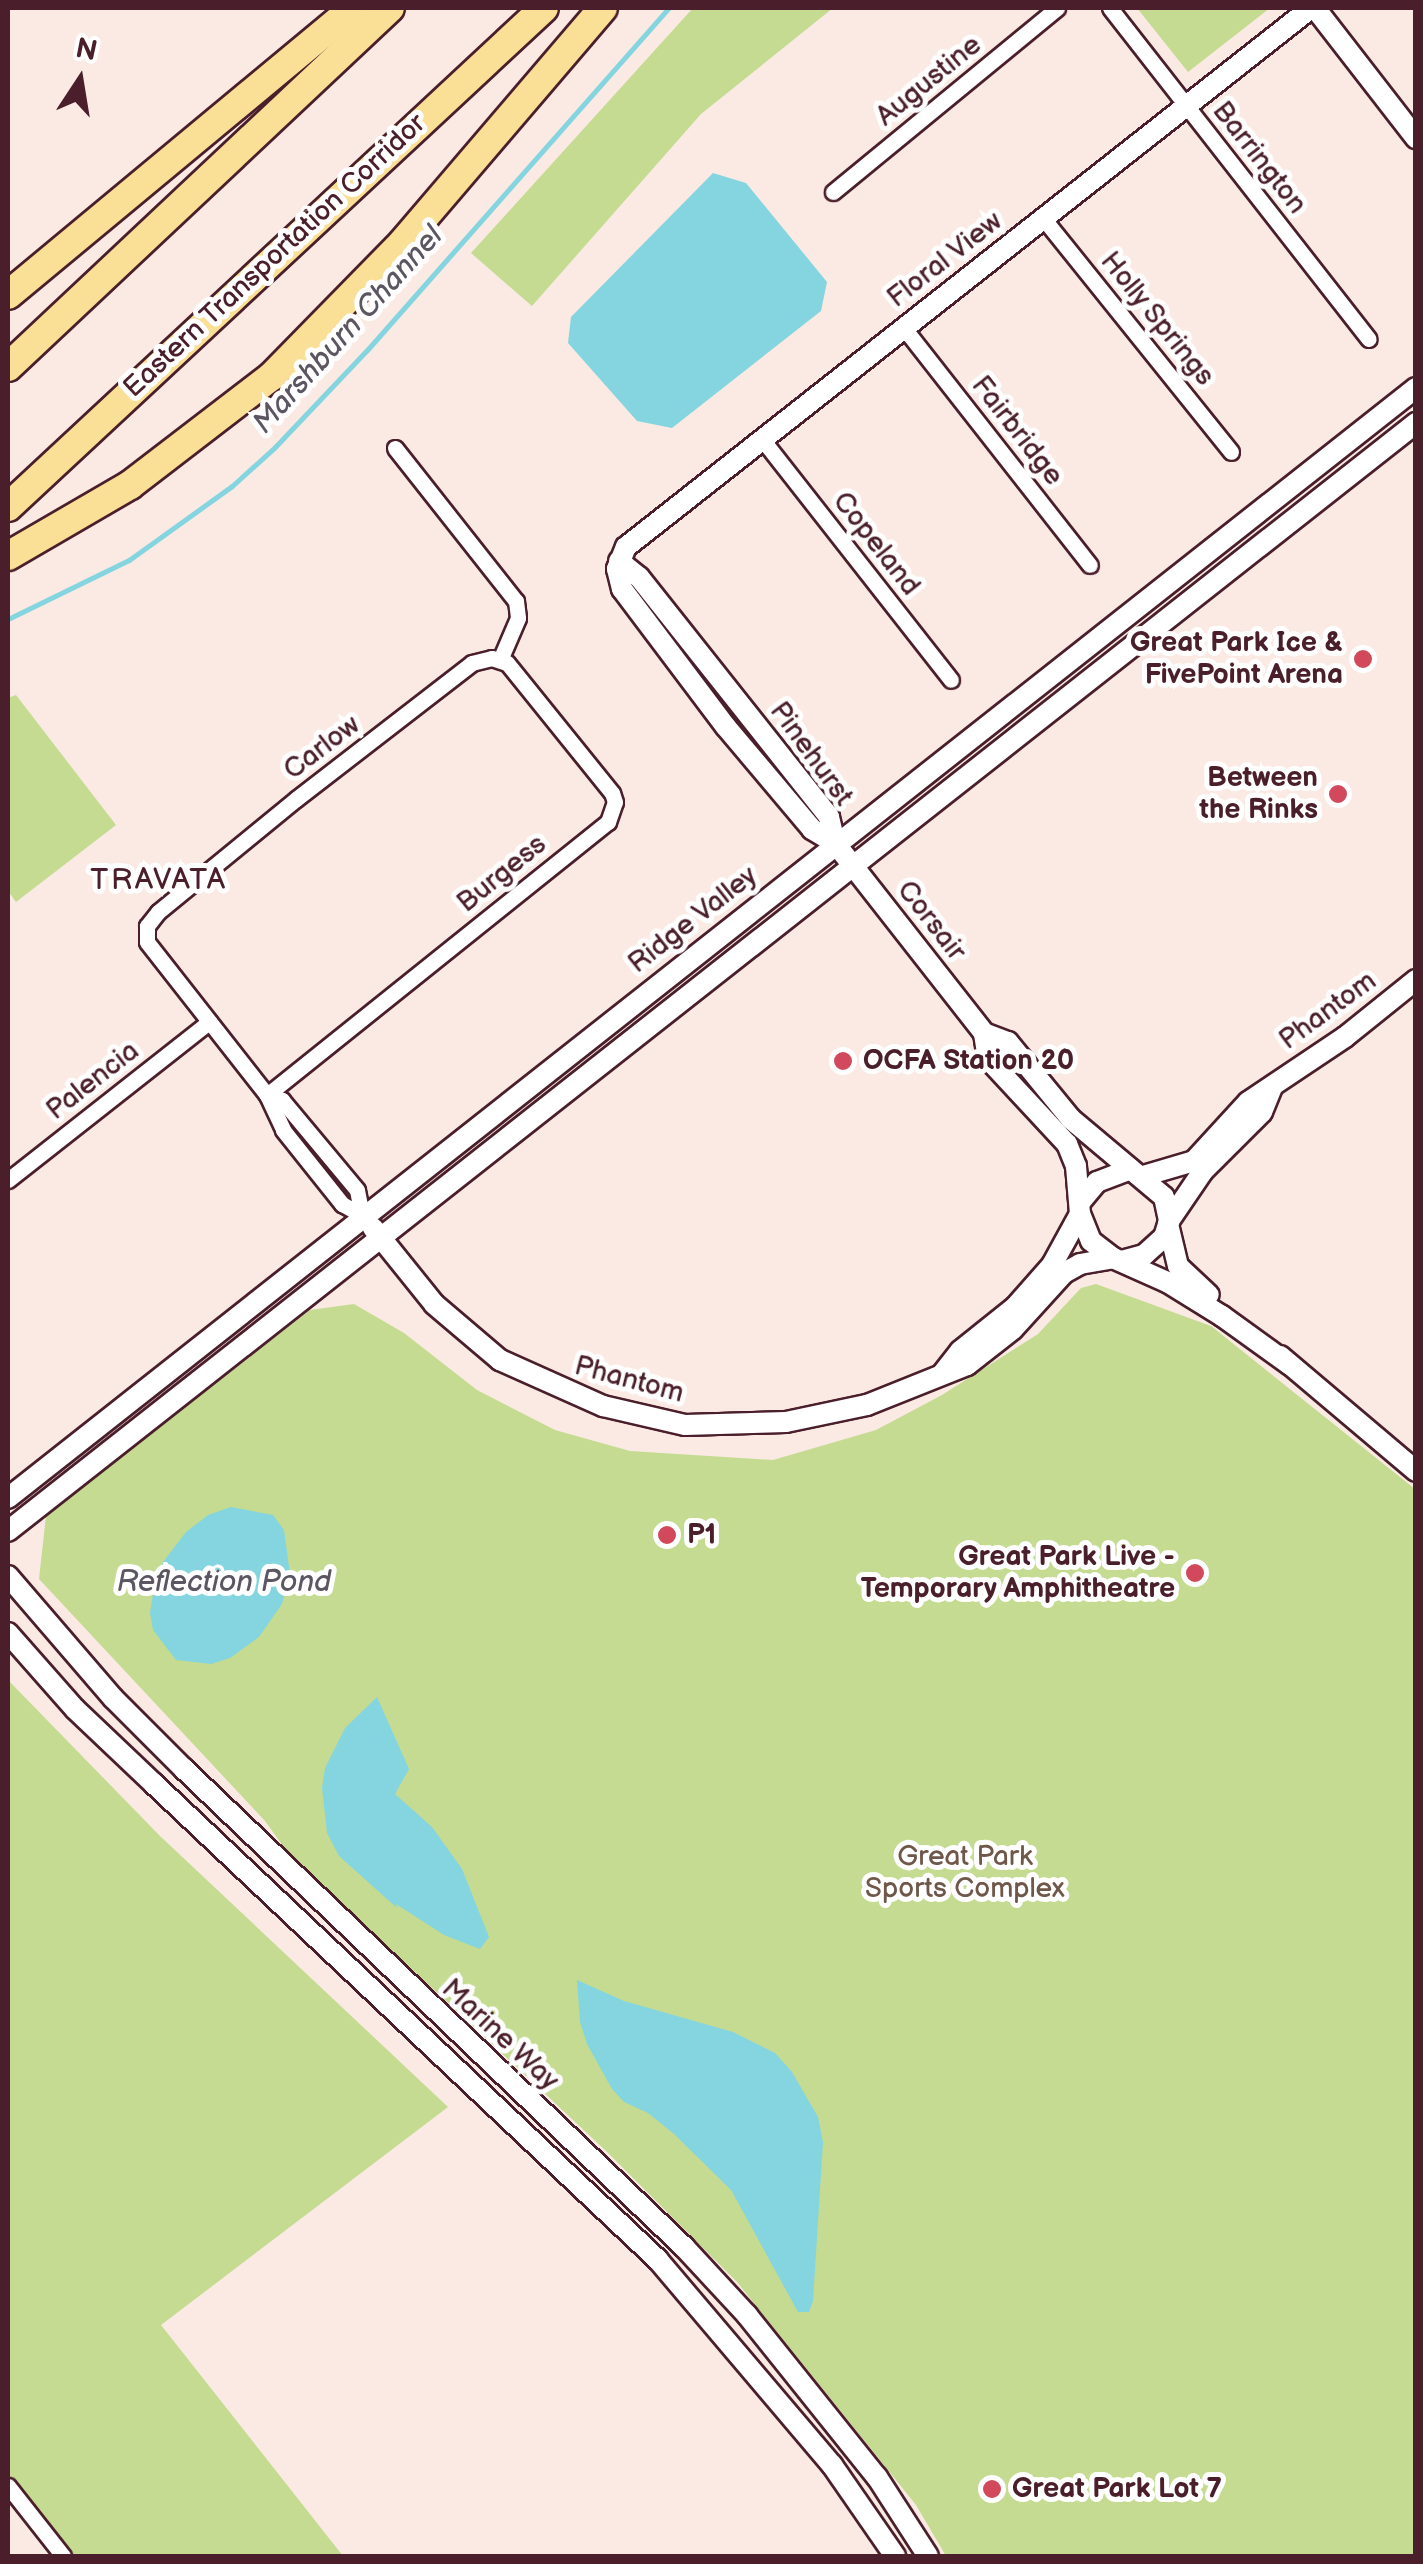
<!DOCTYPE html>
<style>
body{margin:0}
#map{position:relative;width:1423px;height:2564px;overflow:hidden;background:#faeae3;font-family:"Balsamiq Sans",sans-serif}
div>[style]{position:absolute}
.green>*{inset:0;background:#c4db91}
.water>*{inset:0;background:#84d5df}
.stream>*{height:5px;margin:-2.5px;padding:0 2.5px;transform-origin:2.5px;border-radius:2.5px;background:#84d5df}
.roads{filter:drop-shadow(2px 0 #4a1f2b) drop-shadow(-2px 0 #4a1f2b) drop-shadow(0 2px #4a1f2b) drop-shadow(0 -2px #4a1f2b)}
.street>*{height:15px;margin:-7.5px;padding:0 7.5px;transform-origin:7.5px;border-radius:7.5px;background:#fff}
.secondary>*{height:20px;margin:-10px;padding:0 10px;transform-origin:10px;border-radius:10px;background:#fff}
.highway>*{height:28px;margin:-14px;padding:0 14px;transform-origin:14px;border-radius:14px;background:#fadf96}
.dots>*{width:28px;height:28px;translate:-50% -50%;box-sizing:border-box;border:5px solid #fff;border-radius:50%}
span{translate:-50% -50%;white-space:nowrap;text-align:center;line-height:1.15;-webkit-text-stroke:10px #fff;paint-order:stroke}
.street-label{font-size:28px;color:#4a1f2b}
.poi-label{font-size:28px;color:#4a1f2b;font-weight:700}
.right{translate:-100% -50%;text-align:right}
.left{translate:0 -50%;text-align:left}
.park-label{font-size:28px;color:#6f574a}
.water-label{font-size:30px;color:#5b5661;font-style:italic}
.neighbourhood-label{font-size:30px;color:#4a1f2b;letter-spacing:2.5px}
.frame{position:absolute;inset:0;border:10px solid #4a1f2b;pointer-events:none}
.north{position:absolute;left:30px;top:30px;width:100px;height:100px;-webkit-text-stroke:8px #fff;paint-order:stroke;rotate:12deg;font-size:28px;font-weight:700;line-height:40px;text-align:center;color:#4a1f2b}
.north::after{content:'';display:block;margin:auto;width:35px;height:45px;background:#4a1f2b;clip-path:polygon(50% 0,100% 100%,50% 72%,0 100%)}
</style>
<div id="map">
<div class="green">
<div style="clip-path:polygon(693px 8px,833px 8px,701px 114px,532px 306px,471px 253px)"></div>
<div style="clip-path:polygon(1137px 8px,1270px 8px,1188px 72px)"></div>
<div style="clip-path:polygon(16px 695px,116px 825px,16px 902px,8px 891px,8px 698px)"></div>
<div style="clip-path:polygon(1096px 1284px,1211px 1326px,1415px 1489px,1415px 2556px,946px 2556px,916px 2505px,737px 2282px,605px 2150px,288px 1853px,265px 1821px,39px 1579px,46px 1516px,310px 1310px,354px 1304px,404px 1333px,477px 1390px,555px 1430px,630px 1451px,773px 1460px,876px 1430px,942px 1395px,1038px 1334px,1081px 1288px)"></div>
<div style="clip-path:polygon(8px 1680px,160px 1836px,448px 2107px,161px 2325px,343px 2556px,63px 2556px,8px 2485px)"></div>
</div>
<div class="water">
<div style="clip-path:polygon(713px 173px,746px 183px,827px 282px,821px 311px,672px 428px,637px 421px,568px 343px,571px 317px)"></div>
<div style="clip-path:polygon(231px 1507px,273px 1515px,284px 1530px,290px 1574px,282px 1604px,259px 1637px,230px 1658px,211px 1664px,176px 1660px,153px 1630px,150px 1613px,155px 1582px,163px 1562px,186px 1532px,208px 1515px)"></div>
<div style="clip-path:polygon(377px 1697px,409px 1769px,395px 1794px,432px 1827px,462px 1869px,489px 1937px,480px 1949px,444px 1935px,396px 1904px,397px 1908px,339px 1856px,327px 1833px,322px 1788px,325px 1768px,345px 1728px)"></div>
<div style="clip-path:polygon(577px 1980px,624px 2001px,733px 2032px,775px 2053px,792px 2072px,818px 2117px,823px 2142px,813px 2301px,809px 2312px,798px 2312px,731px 2190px,674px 2134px,648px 2113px,624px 2102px,612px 2089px,587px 2044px,580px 2022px)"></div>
</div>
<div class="stream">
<div style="left:8px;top:619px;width:135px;rotate:-26deg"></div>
<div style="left:129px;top:560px;width:127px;rotate:-35.7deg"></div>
<div style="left:232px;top:486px;width:58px;rotate:-42.2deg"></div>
<div style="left:275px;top:447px;width:135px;rotate:-46.5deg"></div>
<div style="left:368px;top:349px;width:455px;rotate:-48.6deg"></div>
</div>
<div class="roads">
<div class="street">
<div style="left:1110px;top:8px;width:420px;rotate:52deg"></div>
<div style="left:833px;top:192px;width:290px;rotate:-39.4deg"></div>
<div style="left:1043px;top:218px;width:300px;rotate:51.2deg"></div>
<div style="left:904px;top:328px;width:301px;rotate:51.9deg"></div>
<div style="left:762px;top:439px;width:306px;rotate:51.9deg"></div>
<div style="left:395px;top:448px;width:195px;rotate:51.7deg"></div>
<div style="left:516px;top:601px;width:17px;rotate:83deg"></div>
<div style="left:518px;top:618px;width:46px;rotate:113.2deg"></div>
<div style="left:267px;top:1095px;width:437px;rotate:-38.7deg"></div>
<div style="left:608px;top:822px;width:21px;rotate:-71deg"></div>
<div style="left:615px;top:802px;width:9px;rotate:-108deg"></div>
<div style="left:612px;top:793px;width:167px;rotate:-128.9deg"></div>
<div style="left:507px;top:663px;width:16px;rotate:-162deg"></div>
<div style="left:492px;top:658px;width:21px;rotate:166deg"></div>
<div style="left:472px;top:663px;width:222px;rotate:142.3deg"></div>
<div style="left:296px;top:799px;width:178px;rotate:140.7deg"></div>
<div style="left:158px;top:912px;width:18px;rotate:128deg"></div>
<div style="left:147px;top:926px;width:16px;rotate:90deg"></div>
<div style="left:147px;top:942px;width:194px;rotate:51.9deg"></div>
<div style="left:267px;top:1095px;width:38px;rotate:65deg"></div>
<div style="left:283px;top:1130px;width:95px;rotate:51.4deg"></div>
<div style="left:342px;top:1204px;width:23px;rotate:29deg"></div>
<div style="left:267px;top:1095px;width:16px;rotate:18deg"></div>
<div style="left:282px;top:1100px;width:117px;rotate:50.2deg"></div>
<div style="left:357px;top:1190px;width:25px;rotate:79deg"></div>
<div style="left:8px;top:1180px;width:256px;rotate:-38.2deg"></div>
<div style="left:8px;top:2486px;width:89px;rotate:51.8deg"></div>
</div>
<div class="secondary">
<div style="left:1315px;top:8px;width:165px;rotate:52.2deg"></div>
<div style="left:619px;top:561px;width:26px;rotate:39deg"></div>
<div style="left:639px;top:577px;width:306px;rotate:51.6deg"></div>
<div style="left:829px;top:817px;width:27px;rotate:77deg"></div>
<div style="left:984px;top:1033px;width:26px;rotate:21deg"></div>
<div style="left:1008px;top:1042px;width:99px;rotate:50.7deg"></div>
<div style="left:1071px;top:1119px;width:121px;rotate:40deg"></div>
<div style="left:1164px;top:1197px;width:25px;rotate:78deg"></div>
<div style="left:1169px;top:1221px;width:17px;rotate:107deg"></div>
<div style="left:1164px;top:1237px;width:27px;rotate:138deg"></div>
<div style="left:1144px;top:1255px;width:23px;rotate:165deg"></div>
<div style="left:1143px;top:1176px;width:53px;rotate:-16.4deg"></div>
<div style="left:1194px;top:1161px;width:80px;rotate:-47.5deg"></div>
<div style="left:1248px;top:1102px;width:117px;rotate:-33.8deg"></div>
<div style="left:1345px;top:1037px;width:91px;rotate:-38.8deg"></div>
<div style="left:1081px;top:1201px;width:25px;rotate:-50deg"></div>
<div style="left:1097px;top:1182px;width:36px;rotate:-21deg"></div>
<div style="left:1169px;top:1221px;width:60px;rotate:-55.8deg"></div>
<div style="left:1203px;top:1171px;width:83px;rotate:-45deg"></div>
<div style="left:1262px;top:1112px;width:27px;rotate:-68deg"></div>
<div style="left:1168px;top:1224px;width:43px;rotate:76.6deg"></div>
<div style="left:1178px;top:1266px;width:42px;rotate:43.1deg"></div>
<div style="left:373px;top:1228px;width:97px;rotate:51.2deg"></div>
<div style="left:434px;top:1304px;width:87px;rotate:40.3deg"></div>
<div style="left:500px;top:1360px;width:113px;rotate:24.1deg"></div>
<div style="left:603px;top:1406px;width:84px;rotate:13deg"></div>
<div style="left:685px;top:1425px;width:101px;rotate:-1.7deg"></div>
<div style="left:786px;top:1422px;width:83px;rotate:-11.9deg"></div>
<div style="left:867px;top:1405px;width:108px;rotate:-21.8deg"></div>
<div style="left:967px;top:1365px;width:58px;rotate:-38deg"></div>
<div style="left:1013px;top:1329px;width:76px;rotate:-47.7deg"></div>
<div style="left:1064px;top:1273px;width:18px;rotate:-29deg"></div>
<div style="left:1080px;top:1264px;width:34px;rotate:-10deg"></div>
<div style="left:1280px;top:1356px;width:178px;rotate:40.2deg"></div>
<div style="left:1290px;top:1365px;width:84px;rotate:-144.2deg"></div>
<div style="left:1222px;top:1316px;width:65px;rotate:-148.3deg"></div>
<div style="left:1167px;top:1282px;width:59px;rotate:-156deg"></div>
<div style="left:1113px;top:1258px;width:28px;rotate:-142deg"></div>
<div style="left:1091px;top:1241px;width:29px;rotate:-112deg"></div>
<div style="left:1080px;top:1214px;width:48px;rotate:-94.8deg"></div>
<div style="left:1076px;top:1166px;width:24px;rotate:-112deg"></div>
<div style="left:1067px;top:1144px;width:116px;rotate:-132.9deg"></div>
<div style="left:988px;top:1059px;width:26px;rotate:-99deg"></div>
<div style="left:984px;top:1033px;width:241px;rotate:-128.1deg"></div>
<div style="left:835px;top:843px;width:27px;rotate:-149deg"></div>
<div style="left:812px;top:829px;width:133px;rotate:-130.1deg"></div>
<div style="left:726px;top:727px;width:173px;rotate:-127deg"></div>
<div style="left:622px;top:589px;width:21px;rotate:-104deg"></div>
<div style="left:617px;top:569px;width:24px;rotate:-68deg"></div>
<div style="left:626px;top:547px;width:872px;rotate:-38.2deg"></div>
<div style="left:943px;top:1373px;width:28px;rotate:-52deg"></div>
<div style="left:960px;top:1351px;width:70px;rotate:-38.7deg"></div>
<div style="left:1015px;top:1307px;width:56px;rotate:-48.6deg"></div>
<div style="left:1052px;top:1265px;width:58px;rotate:-61.2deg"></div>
<div style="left:8px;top:1498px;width:1793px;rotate:-38.25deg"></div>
<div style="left:8px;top:1531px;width:1792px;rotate:-38.2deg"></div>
<div style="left:8px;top:1576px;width:161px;rotate:49.3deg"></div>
<div style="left:113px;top:1698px;width:100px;rotate:45deg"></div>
<div style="left:184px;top:1769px;width:692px;rotate:43.71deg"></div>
<div style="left:684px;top:2247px;width:93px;rotate:47.2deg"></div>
<div style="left:747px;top:2315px;width:208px;rotate:51.3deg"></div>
<div style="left:877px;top:2477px;width:94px;rotate:57.2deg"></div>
<div style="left:8px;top:1633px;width:101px;rotate:48.6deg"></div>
<div style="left:75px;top:1709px;width:109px;rotate:43.5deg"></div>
<div style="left:154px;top:1784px;width:693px;rotate:43.36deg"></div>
<div style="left:658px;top:2260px;width:269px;rotate:49.7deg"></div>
<div style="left:832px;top:2465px;width:111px;rotate:55.3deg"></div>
</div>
<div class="highway">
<div style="left:8px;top:295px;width:450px;rotate:-39.7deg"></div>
<div style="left:8px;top:367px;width:524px;rotate:-43.22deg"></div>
<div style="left:8px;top:507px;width:732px;rotate:-42.95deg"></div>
<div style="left:8px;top:556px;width:141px;rotate:-30.2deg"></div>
<div style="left:130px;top:485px;width:179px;rotate:-37.5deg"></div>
<div style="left:272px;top:376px;width:189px;rotate:-45.6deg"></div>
<div style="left:404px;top:241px;width:306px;rotate:-49.5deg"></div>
</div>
</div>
<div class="dots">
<div style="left:1363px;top:659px;background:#d1495b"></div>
<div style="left:1338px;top:794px;background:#d1495b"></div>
<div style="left:843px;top:1061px;background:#d1495b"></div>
<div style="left:667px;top:1535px;background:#d1495b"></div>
<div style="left:1195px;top:1573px;background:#d1495b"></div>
<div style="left:992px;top:2489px;background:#d1495b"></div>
</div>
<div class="street-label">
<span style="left:929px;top:81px;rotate:-39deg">Augustine</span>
<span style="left:1259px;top:158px;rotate:52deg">Barrington</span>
<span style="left:275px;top:256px;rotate:-43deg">Eastern Transportation Corridor</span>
<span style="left:945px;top:260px;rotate:-38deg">Floral View</span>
<span style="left:1157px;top:319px;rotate:51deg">Holly Springs</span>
<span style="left:1017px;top:431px;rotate:52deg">Fairbridge</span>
<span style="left:876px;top:544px;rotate:52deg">Copeland</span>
<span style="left:322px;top:748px;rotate:-37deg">Carlow</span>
<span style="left:811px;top:754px;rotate:54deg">Pinehurst</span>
<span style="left:502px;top:874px;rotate:-39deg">Burgess</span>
<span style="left:693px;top:920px;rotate:-38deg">Ridge Valley</span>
<span style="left:931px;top:921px;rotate:52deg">Corsair</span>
<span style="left:1328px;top:1011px;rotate:-36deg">Phantom</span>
<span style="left:93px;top:1081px;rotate:-38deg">Palencia</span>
<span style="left:629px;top:1380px;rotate:15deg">Phantom</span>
<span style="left:500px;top:2035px;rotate:43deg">Marine Way</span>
</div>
<div class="poi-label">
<span class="right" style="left:1343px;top:659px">Great Park Ice &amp;<br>FivePoint Arena</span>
<span class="right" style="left:1318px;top:794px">Between<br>the Rinks</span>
<span class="left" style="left:863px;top:1061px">OCFA Station 20</span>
<span class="left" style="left:687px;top:1535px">P1</span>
<span class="right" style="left:1175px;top:1573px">Great Park Live -<br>Temporary Amphitheatre</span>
<span class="left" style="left:1012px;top:2489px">Great Park Lot 7</span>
</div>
<div class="park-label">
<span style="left:965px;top:1873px">Great Park<br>Sports Complex</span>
</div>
<div class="water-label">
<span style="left:348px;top:330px;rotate:-48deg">Marshburn Channel</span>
<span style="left:224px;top:1582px">Reflection Pond</span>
</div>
<div class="neighbourhood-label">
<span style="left:159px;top:880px">TRAVATA</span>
</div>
<div class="frame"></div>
<div class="north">N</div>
</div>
